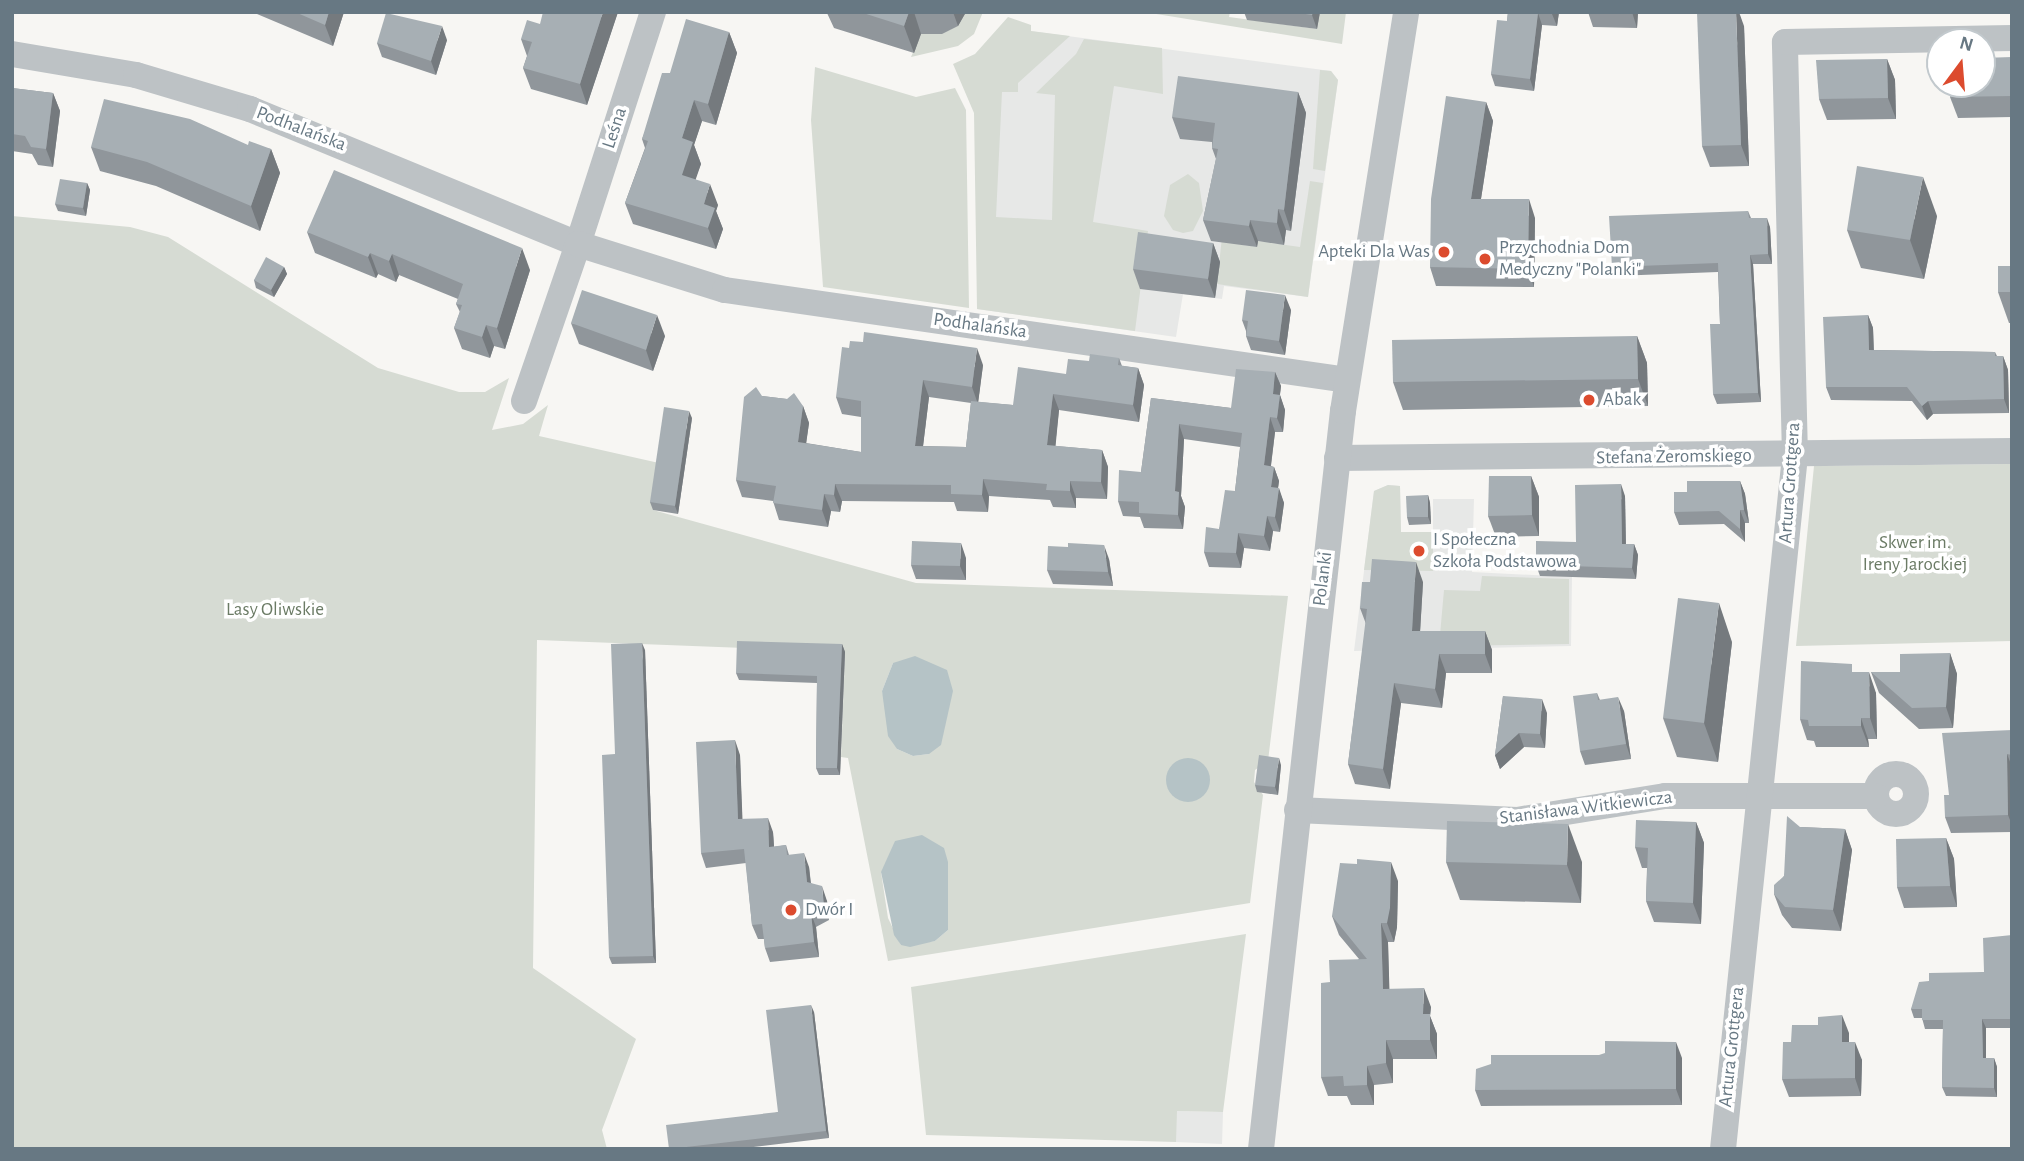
<!DOCTYPE html>
<meta charset="utf-8">
<style>
body{margin:0}
#map{position:relative;width:2024px;height:1161px;overflow:hidden;background:#f7f6f3;font-family:"Alegreya Sans",sans-serif}
div>[style]{position:absolute}
.built>*{inset:0;background:#e7e8e7}
.green>*{inset:0;background:#d6dbd3}
.water>*{inset:0;background:#b5c3c6}
.round{border-radius:50%}
.minor>*{height:26px;margin:-13px;padding:0 13px;transform-origin:13px;border-radius:13px;background:#bdc2c5}
.minor>.ring{margin:-13px;padding:0;box-sizing:content-box;background:none;border:26px solid #bdc2c5;border-radius:50%}
.wall>*{inset:0;background:#90969b}
.shaded-wall>*{inset:0;background:#757a7e}
.building>*{inset:0;background:#a7afb4}
.dots>*{width:19px;height:19px;translate:-50% -50%;box-sizing:border-box;border:4px solid #fff;border-radius:50%}
span{translate:-50% -50%;white-space:nowrap;text-align:center;line-height:1.15;-webkit-text-stroke:7px #fff;paint-order:stroke}
.street-label{font-size:19px;color:#677883}
.poi-label{font-size:19px;color:#677883}
.left{translate:0 -50%;text-align:left}
.right{translate:-100% -50%;text-align:right}
.park-label{font-size:19px;color:#6b7b65}
.frame{position:absolute;inset:0;border:14px solid #677883;pointer-events:none}
.north{position:absolute;left:1926px;top:28px;width:70px;height:70px;box-sizing:border-box;background:#fff;border:2px solid #c2c9cd;border-radius:50%;rotate:16deg;font-size:19px;font-weight:700;line-height:28px;text-align:center;color:#677883}
.north::after{content:'';display:block;margin:auto;width:24px;height:32px;background:#dc4b2e;clip-path:polygon(50% 0,100% 100%,50% 72%,0 100%)}
</style>
<div id="map">
<div class="built">
<div style="clip-path:polygon(1030px 31px,1331px 71px,1338px 80px,1308px 297px,1224px 286px,1222px 299px,1183px 294px,1176px 337px,977px 309px,989px 59px)"></div>
<div style="clip-path:polygon(1388px 485px,1400px 486px,1401px 532px,1433px 532px,1433px 499px,1474px 499px,1472px 572px,1572px 577px,1571px 646px,1354px 651px,1374px 491px)"></div>
<div style="clip-path:polygon(1176px 1111px,1223px 1112px,1222px 1144px,1176px 1142px)"></div>
</div>
<div class="green">
<div style="clip-path:polygon(964px 12px,983px 12px,974px 34px,958px 46px,911px 57px,922px 32px,950px 30px)"></div>
<div style="clip-path:polygon(1144px 12px,1230px 12px,1229px 17px,1317px 29px,1320px 12px,1346px 12px,1342px 44px)"></div>
<div style="clip-path:polygon(1008px 17px,1031px 25px,1031px 31px,1070px 36px,1018px 83px,1018px 92px,1002px 92px,996px 217px,1052px 220px,1055px 95px,1036px 93px,1076px 54px,1084px 39px,1162px 48px,1163px 94px,1114px 86px,1093px 222px,1148px 231px,1135px 331px,977px 309px,974px 113px,953px 64px,975px 54px)"></div>
<div style="clip-path:polygon(815px 67px,916px 97px,955px 88px,966px 110px,969px 308px,823px 287px,811px 120px)"></div>
<div style="clip-path:polygon(1320px 70px,1331px 71px,1338px 80px,1325px 171px,1313px 169px)"></div>
<div style="clip-path:polygon(1188px 174px,1199px 183px,1203px 211px,1193px 231px,1183px 233px,1173px 230px,1164px 216px,1170px 185px)"></div>
<div style="clip-path:polygon(1310px 181px,1323px 183px,1308px 297px,1217px 284px,1222px 237px,1243px 245px,1257px 247px,1258px 241px,1300px 247px)"></div>
<div style="clip-path:polygon(evenodd,12px 216px,130px 227px,168px 237px,378px 368px,459px 392px,485px 392px,509px 378px,492px 430px,523px 424px,548px 405px,539px 436px,659px 463px,653px 510px,916px 583px,1288px 596px,1268px 761px,1255px 770px,1254px 782px,1263px 795px,1250px 903px,888px 961px,848px 758px,841px 757px,845px 652px,537px 640px,533px 968px,636px 1039px,602px 1130px,607px 1149px,12px 1149px,12px 216px,893px 663px,929px 754px,913px 756px,897px 749px,882px 691px,893px 663px,12px 216px,948px 862px,948px 930px,935px 941px,901px 945px,888px 918px,881px 872px,948px 862px)"></div>
<div style="clip-path:polygon(2012px 464px,2012px 641px,1796px 646px,1814px 466px)"></div>
<div style="clip-path:polygon(1388px 485px,1400px 486px,1401px 532px,1433px 532px,1433px 571px,1364px 570px,1374px 491px)"></div>
<div style="clip-path:polygon(1482px 576px,1569px 579px,1569px 644px,1439px 646px,1444px 590px,1480px 591px)"></div>
<div style="clip-path:polygon(1246px 934px,1223px 1112px,1177px 1111px,1176px 1142px,926px 1135px,911px 987px)"></div>
</div>
<div class="water">
<div style="clip-path:polygon(915px 656px,947px 670px,953px 691px,941px 745px,929px 754px,913px 756px,897px 749px,888px 736px,882px 691px,893px 663px)"></div>
<div class="round" style="left:1166px;top:758px;width:44px;height:44px"></div>
<div style="clip-path:polygon(922px 835px,944px 848px,948px 862px,948px 930px,935px 941px,910px 947px,901px 945px,894px 935px,881px 872px,895px 841px)"></div>
</div>
<div class="minor">
<div style="left:12px;top:54px;width:126px;rotate:9.6deg"></div>
<div style="left:136px;top:75px;width:119px;rotate:16.6deg"></div>
<div style="left:250px;top:109px;width:355px;rotate:22.4deg"></div>
<div style="left:578px;top:244px;width:244px;rotate:-72.1deg"></div>
<div style="left:524px;top:401px;width:166px;rotate:-71deg"></div>
<div style="left:578px;top:244px;width:154px;rotate:17.4deg"></div>
<div style="left:725px;top:290px;width:628px;rotate:8.23deg"></div>
<div style="left:1337px;top:458px;width:675px;rotate:-0.59deg"></div>
<div class="ring" style="left:1876px;top:774px;width:14px;height:14px"></div>
<div style="left:1297px;top:810px;width:220px;rotate:2.6deg"></div>
<div style="left:1517px;top:820px;width:150px;rotate:-9.2deg"></div>
<div style="left:1665px;top:796px;width:211px"></div>
<div style="left:1261px;top:1149px;width:743px;rotate:-83.66deg"></div>
<div style="left:1343px;top:411px;width:404px;rotate:-81deg"></div>
<div style="left:1723px;top:1149px;width:697px;rotate:-84.07deg"></div>
<div style="left:1795px;top:456px;width:414px;rotate:-91.4deg"></div>
<div style="left:1785px;top:42px;width:227px;rotate:-1deg"></div>
</div>
<div class="wall">
<div style="clip-path:polygon(256px 12px,344px 12px,333px 46px,257px 14px)"></div>
<div style="clip-path:polygon(618px 12px,587px 105px,531px 89px,523px 68px,527px 56px,521px 39px)"></div>
<div style="clip-path:polygon(824px 12px,966px 12px,958px 26px,942px 34px,921px 34px,914px 53px,834px 28px,827px 13px)"></div>
<div style="clip-path:polygon(1244px 12px,1320px 12px,1317px 29px,1247px 20px)"></div>
<div style="clip-path:polygon(1508px 12px,1559px 12px,1557px 26px,1542px 25px,1534px 91px,1495px 86px,1491px 74px,1507px 21px)"></div>
<div style="clip-path:polygon(1588px 12px,1638px 12px,1637px 28px,1593px 27px)"></div>
<div style="clip-path:polygon(1744px 26px,1749px 166px,1710px 167px,1702px 146px)"></div>
<div style="clip-path:polygon(729px 32px,737px 53px,716px 125px,702px 121px,694px 145px,701px 164px,695px 179px,718px 205px,716px 211px,723px 229px,716px 249px,633px 224px,625px 203px,645px 148px,642px 139px,670px 73px)"></div>
<div style="clip-path:polygon(447px 40px,436px 75px,382px 57px,377px 43px)"></div>
<div style="clip-path:polygon(2012px 57px,2012px 117px,1958px 118px,1950px 97px)"></div>
<div style="clip-path:polygon(1887px 59px,1895px 80px,1896px 119px,1827px 120px,1819px 99px)"></div>
<div style="clip-path:polygon(12px 88px,53px 93px,60px 111px,53px 167px,38px 165px,32px 154px,12px 151px)"></div>
<div style="clip-path:polygon(1298px 92px,1306px 113px,1291px 231px,1286px 230px,1284px 245px,1258px 241px,1257px 247px,1211px 241px,1203px 220px,1216px 159px,1212px 148px,1212px 142px,1180px 139px,1172px 117px)"></div>
<div style="clip-path:polygon(1486px 102px,1493px 121px,1481px 199px,1535px 218px,1534px 287px,1436px 286px,1430px 267px)"></div>
<div style="clip-path:polygon(248px 145px,271px 149px,280px 173px,260px 231px,156px 186px,100px 171px,91px 147px)"></div>
<div style="clip-path:polygon(87px 183px,90px 190px,86px 216px,58px 211px,55px 204px)"></div>
<div style="clip-path:polygon(1748px 211px,1751px 218px,1770px 227px,1772px 264px,1753px 264px,1761px 402px,1717px 404px,1713px 394px,1720px 324px,1718px 272px,1615px 276px,1612px 267px)"></div>
<div style="clip-path:polygon(1937px 216px,1924px 279px,1861px 268px,1847px 230px)"></div>
<div style="clip-path:polygon(307px 232px,530px 270px,505px 349px,494px 346px,490px 358px,462px 349px,454px 328px,460px 312px,456px 304px,458px 299px,399px 275px,396px 282px,378px 274px,376px 278px,315px 253px)"></div>
<div style="clip-path:polygon(1213px 243px,1220px 262px,1215px 298px,1140px 289px,1133px 269px)"></div>
<div style="clip-path:polygon(2012px 266px,2012px 323px,2009px 323px,1998px 292px)"></div>
<div style="clip-path:polygon(284px 267px,287px 274px,274px 297px,256px 288px,254px 280px)"></div>
<div style="clip-path:polygon(1291px 310px,1285px 355px,1251px 350px,1246px 336px,1246px 331px,1242px 320px)"></div>
<div style="clip-path:polygon(1868px 315px,1873px 328px,1874px 350px,1995px 352px,1997px 356px,2003px 356px,2008px 370px,2009px 413px,1933px 414px,1927px 420px,1912px 401px,1831px 400px,1826px 387px)"></div>
<div style="clip-path:polygon(571px 323px,665px 336px,653px 371px,579px 344px)"></div>
<div style="clip-path:polygon(1637px 336px,1647px 363px,1648px 406px,1403px 410px,1393px 382px)"></div>
<div style="clip-path:polygon(evenodd,1119px 358px,1122px 366px,1138px 368px,1144px 385px,1139px 422px,1059px 410px,1055px 446px,1102px 450px,1108px 467px,1107px 499px,1076px 498px,1076px 508px,1053px 507px,1050px 500px,989px 496px,988px 512px,957px 511px,954px 502px,842px 501px,840px 512px,831px 511px,828px 527px,779px 520px,773px 501px,742px 497px,736px 480px,762px 396px,787px 399px,803px 406px,809px 423px,806px 443px,861px 452px,861px 417px,842px 414px,836px 397px,983px 365px,978px 402px,1013px 405px,1089px 361px,1119px 358px,929px 397px,971px 403px,966px 447px,923px 446px,929px 397px)"></div>
<div style="clip-path:polygon(1275px 372px,1281px 386px,1280px 395px,1285px 410px,1283px 432px,1275px 432px,1271px 466px,1274px 467px,1279px 481px,1278px 488px,1284px 503px,1280px 532px,1273px 531px,1270px 551px,1244px 548px,1241px 568px,1209px 567px,1204px 552px,1219px 529px,1235px 491px,1240px 447px,1184px 439px,1181px 496px,1185px 507px,1183px 529px,1144px 528px,1140px 517px,1123px 516px,1118px 501px,1141px 472px,1151px 398px,1231px 408px)"></div>
<div style="clip-path:polygon(692px 418px,678px 514px,653px 510px,650px 502px)"></div>
<div style="clip-path:polygon(1531px 476px,1539px 497px,1539px 536px,1496px 537px,1488px 516px)"></div>
<div style="clip-path:polygon(1740px 481px,1745px 494px,1749px 523px,1745px 523px,1745px 542px,1724px 524px,1679px 525px,1674px 512px,1687px 492px)"></div>
<div style="clip-path:polygon(1428px 495px,1430px 503px,1431px 524px,1409px 525px,1407px 517px)"></div>
<div style="clip-path:polygon(1625px 496px,1626px 544px,1634px 544px,1638px 555px,1636px 579px,1540px 576px,1536px 565px,1576px 542px)"></div>
<div style="clip-path:polygon(966px 558px,966px 580px,916px 579px,911px 565px)"></div>
<div style="clip-path:polygon(1109px 559px,1113px 586px,1053px 584px,1047px 570px)"></div>
<div style="clip-path:polygon(1370px 582px,1423px 582px,1420px 631px,1485px 631px,1492px 650px,1492px 673px,1446px 673px,1442px 708px,1401px 703px,1390px 789px,1355px 784px,1348px 764px,1366px 624px,1360px 608px)"></div>
<div style="clip-path:polygon(1732px 642px,1718px 762px,1677px 757px,1663px 718px)"></div>
<div style="clip-path:polygon(842px 644px,845px 652px,840px 775px,819px 775px,816px 768px,817px 683px,739px 680px,736px 673px)"></div>
<div style="clip-path:polygon(645px 650px,656px 963px,612px 964px,609px 957px,615px 754px)"></div>
<div style="clip-path:polygon(1950px 653px,1957px 674px,1953px 728px,1919px 729px,1879px 693px,1871px 672px,1900px 672px)"></div>
<div style="clip-path:polygon(1855px 672px,1876px 693px,1877px 739px,1868px 739px,1869px 747px,1816px 747px,1814px 741px,1807px 740px,1800px 719px)"></div>
<div style="clip-path:polygon(1597px 693px,1600px 700px,1624px 711px,1631px 759px,1585px 765px,1580px 751px)"></div>
<div style="clip-path:polygon(1503px 696px,1547px 713px,1545px 748px,1524px 747px,1500px 769px,1495px 755px)"></div>
<div style="clip-path:polygon(2012px 730px,2012px 832px,1951px 833px,1945px 817px,1949px 795px)"></div>
<div style="clip-path:polygon(740px 755px,742px 819px,773px 832px,774px 847px,786px 845px,789px 855px,809px 867px,811px 883px,827px 901px,829px 920px,816px 927px,819px 957px,770px 962px,765px 948px,764px 939px,758px 939px,752px 925px,746px 863px,706px 868px,701px 853px)"></div>
<div style="clip-path:polygon(1281px 765px,1278px 795px,1257px 792px,1255px 785px)"></div>
<div style="clip-path:polygon(1696px 822px,1704px 843px,1701px 924px,1654px 922px,1646px 901px,1647px 868px,1642px 868px,1635px 847px)"></div>
<div style="clip-path:polygon(1800px 827px,1845px 829px,1852px 850px,1841px 931px,1792px 928px,1782px 915px,1774px 894px,1784px 876px)"></div>
<div style="clip-path:polygon(1946px 838px,1954px 859px,1957px 907px,1904px 908px,1897px 887px)"></div>
<div style="clip-path:polygon(1446px 862px,1582px 862px,1581px 903px,1460px 900px)"></div>
<div style="clip-path:polygon(1398px 881px,1397px 927px,1394px 942px,1388px 942px,1389px 989px,1431px 1007px,1430px 1016px,1437px 1034px,1437px 1059px,1393px 1059px,1393px 1083px,1374px 1085px,1374px 1105px,1351px 1105px,1347px 1096px,1328px 1096px,1321px 1077px,1330px 982px,1359px 959px,1339px 935px,1332px 916px)"></div>
<div style="clip-path:polygon(2012px 935px,2012px 1028px,1986px 1028px,1986px 1058px,1994px 1058px,1997px 1067px,1997px 1097px,1946px 1096px,1942px 1087px,1943px 1029px,1925px 1029px,1922px 1018px,1914px 1018px,1911px 1009px,1929px 981px,1984px 972px)"></div>
<div style="clip-path:polygon(814px 1012px,829px 1138px,737px 1149px,669px 1149px,778px 1112px)"></div>
<div style="clip-path:polygon(1849px 1033px,1849px 1042px,1862px 1060px,1861px 1096px,1789px 1097px,1782px 1079px,1791px 1042px)"></div>
<div style="clip-path:polygon(1682px 1058px,1682px 1105px,1481px 1106px,1475px 1090px)"></div>
</div>
<div class="shaded-wall">
<div style="clip-path:polygon(329px 12px,344px 12px,333px 46px,325px 25px)"></div>
<div style="clip-path:polygon(603px 12px,618px 12px,587px 105px,580px 84px)"></div>
<div style="clip-path:polygon(909px 12px,914px 12px,921px 34px,914px 53px,904px 26px)"></div>
<div style="clip-path:polygon(953px 12px,966px 12px,958px 26px)"></div>
<div style="clip-path:polygon(1313px 12px,1320px 12px,1317px 29px,1312px 15px)"></div>
<div style="clip-path:polygon(1552px 12px,1559px 12px,1557px 26px,1552px 14px)"></div>
<div style="clip-path:polygon(1632px 12px,1638px 12px,1637px 28px)"></div>
<div style="clip-path:polygon(1736px 12px,1739px 12px,1744px 26px,1749px 166px,1741px 145px)"></div>
<div style="clip-path:polygon(1538px 13px,1542px 25px,1534px 91px,1530px 79px)"></div>
<div style="clip-path:polygon(442px 26px,447px 40px,436px 75px,431px 61px)"></div>
<div style="clip-path:polygon(729px 32px,737px 53px,716px 125px,708px 104px)"></div>
<div style="clip-path:polygon(1887px 59px,1895px 80px,1896px 119px,1888px 98px)"></div>
<div style="clip-path:polygon(1298px 92px,1306px 113px,1291px 231px,1284px 210px)"></div>
<div style="clip-path:polygon(53px 93px,60px 111px,53px 167px,46px 149px)"></div>
<div style="clip-path:polygon(694px 100px,702px 121px,694px 145px,701px 164px,690px 196px,682px 175px,682px 138px)"></div>
<div style="clip-path:polygon(1486px 102px,1493px 121px,1478px 218px,1471px 199px)"></div>
<div style="clip-path:polygon(271px 149px,280px 173px,260px 231px,251px 206px)"></div>
<div style="clip-path:polygon(1923px 177px,1937px 216px,1924px 279px,1910px 240px)"></div>
<div style="clip-path:polygon(87px 183px,90px 190px,86px 216px,83px 208px)"></div>
<div style="clip-path:polygon(710px 184px,718px 205px,716px 211px,723px 229px,716px 249px,708px 228px,704px 204px)"></div>
<div style="clip-path:polygon(1529px 199px,1535px 218px,1534px 287px,1528px 269px)"></div>
<div style="clip-path:polygon(1278px 209px,1286px 230px,1284px 245px,1277px 223px)"></div>
<div style="clip-path:polygon(1767px 218px,1770px 227px,1772px 264px,1768px 254px)"></div>
<div style="clip-path:polygon(1250px 220px,1258px 241px,1257px 247px,1249px 226px)"></div>
<div style="clip-path:polygon(1213px 243px,1220px 262px,1215px 298px,1208px 279px)"></div>
<div style="clip-path:polygon(522px 248px,530px 270px,505px 349px,497px 328px)"></div>
<div style="clip-path:polygon(370px 253px,378px 274px,376px 278px,368px 257px)"></div>
<div style="clip-path:polygon(392px 254px,399px 275px,396px 282px,389px 261px)"></div>
<div style="clip-path:polygon(1750px 255px,1753px 264px,1761px 402px,1758px 393px)"></div>
<div style="clip-path:polygon(284px 267px,287px 274px,274px 297px,271px 290px)"></div>
<div style="clip-path:polygon(1285px 295px,1291px 310px,1285px 355px,1279px 341px)"></div>
<div style="clip-path:polygon(657px 315px,665px 336px,653px 371px,646px 350px)"></div>
<div style="clip-path:polygon(1868px 315px,1873px 328px,1874px 364px,1869px 350px)"></div>
<div style="clip-path:polygon(486px 325px,494px 346px,490px 358px,482px 337px)"></div>
<div style="clip-path:polygon(1637px 336px,1647px 363px,1648px 406px,1638px 379px)"></div>
<div style="clip-path:polygon(977px 348px,983px 365px,978px 404px,972px 387px)"></div>
<div style="clip-path:polygon(2003px 356px,2008px 370px,2009px 413px,2004px 399px)"></div>
<div style="clip-path:polygon(1138px 368px,1144px 385px,1139px 422px,1133px 405px)"></div>
<div style="clip-path:polygon(1275px 372px,1281px 386px,1278px 409px,1273px 394px)"></div>
<div style="clip-path:polygon(923px 380px,929px 397px,921px 463px,915px 446px)"></div>
<div style="clip-path:polygon(1053px 394px,1059px 410px,1054px 462px,1047px 445px)"></div>
<div style="clip-path:polygon(1280px 395px,1285px 410px,1283px 432px,1277px 418px)"></div>
<div style="clip-path:polygon(1928px 401px,1933px 414px,1927px 420px,1922px 406px)"></div>
<div style="clip-path:polygon(803px 406px,809px 423px,804px 459px,798px 442px)"></div>
<div style="clip-path:polygon(689px 411px,692px 418px,678px 514px,675px 506px)"></div>
<div style="clip-path:polygon(1270px 417px,1275px 432px,1269px 480px,1264px 465px)"></div>
<div style="clip-path:polygon(1179px 424px,1184px 439px,1181px 496px,1185px 507px,1183px 529px,1178px 515px,1175px 491px)"></div>
<div style="clip-path:polygon(1102px 450px,1108px 467px,1107px 499px,1101px 482px)"></div>
<div style="clip-path:polygon(1274px 467px,1279px 481px,1276px 502px,1271px 487px)"></div>
<div style="clip-path:polygon(1531px 476px,1539px 497px,1539px 536px,1532px 515px)"></div>
<div style="clip-path:polygon(983px 479px,989px 496px,988px 512px,982px 495px)"></div>
<div style="clip-path:polygon(1070px 481px,1076px 498px,1076px 508px,1070px 491px)"></div>
<div style="clip-path:polygon(1740px 481px,1745px 494px,1749px 523px,1744px 510px)"></div>
<div style="clip-path:polygon(835px 484px,842px 501px,840px 512px,834px 495px)"></div>
<div style="clip-path:polygon(1621px 484px,1625px 496px,1626px 555px,1622px 544px)"></div>
<div style="clip-path:polygon(1279px 488px,1284px 503px,1280px 532px,1275px 517px)"></div>
<div style="clip-path:polygon(824px 494px,831px 511px,828px 527px,822px 510px)"></div>
<div style="clip-path:polygon(1428px 495px,1430px 503px,1431px 524px,1428px 517px)"></div>
<div style="clip-path:polygon(1740px 510px,1745px 523px,1745px 542px,1740px 529px)"></div>
<div style="clip-path:polygon(1267px 516px,1273px 531px,1270px 551px,1264px 536px)"></div>
<div style="clip-path:polygon(1238px 533px,1244px 548px,1241px 568px,1236px 553px)"></div>
<div style="clip-path:polygon(961px 543px,966px 558px,966px 580px,960px 566px)"></div>
<div style="clip-path:polygon(1634px 544px,1638px 555px,1636px 579px,1632px 568px)"></div>
<div style="clip-path:polygon(1104px 545px,1109px 559px,1113px 586px,1108px 572px)"></div>
<div style="clip-path:polygon(1416px 562px,1423px 582px,1419px 650px,1412px 631px)"></div>
<div style="clip-path:polygon(1719px 603px,1732px 642px,1718px 762px,1704px 723px)"></div>
<div style="clip-path:polygon(1485px 631px,1492px 650px,1492px 673px,1485px 654px)"></div>
<div style="clip-path:polygon(642px 643px,645px 650px,656px 963px,653px 956px)"></div>
<div style="clip-path:polygon(842px 644px,845px 652px,840px 775px,837px 768px)"></div>
<div style="clip-path:polygon(1950px 653px,1957px 674px,1953px 728px,1946px 707px)"></div>
<div style="clip-path:polygon(1439px 654px,1446px 673px,1442px 708px,1435px 689px)"></div>
<div style="clip-path:polygon(1869px 672px,1876px 693px,1877px 739px,1870px 718px)"></div>
<div style="clip-path:polygon(1394px 683px,1401px 703px,1390px 789px,1383px 769px)"></div>
<div style="clip-path:polygon(1618px 697px,1624px 711px,1631px 759px,1626px 744px)"></div>
<div style="clip-path:polygon(1542px 699px,1547px 713px,1545px 748px,1540px 734px)"></div>
<div style="clip-path:polygon(1861px 718px,1868px 739px,1869px 747px,1861px 726px)"></div>
<div style="clip-path:polygon(1519px 733px,1524px 747px,1500px 769px,1495px 755px)"></div>
<div style="clip-path:polygon(735px 740px,740px 755px,743px 833px,738px 819px)"></div>
<div style="clip-path:polygon(2007px 754px,2012px 767px,2012px 825px,2008px 815px)"></div>
<div style="clip-path:polygon(1279px 758px,1281px 765px,1278px 795px,1275px 787px)"></div>
<div style="clip-path:polygon(768px 818px,773px 832px,775px 861px,769px 847px)"></div>
<div style="clip-path:polygon(1696px 822px,1704px 843px,1701px 924px,1693px 903px)"></div>
<div style="clip-path:polygon(1568px 824px,1582px 862px,1581px 903px,1567px 865px)"></div>
<div style="clip-path:polygon(1845px 829px,1852px 850px,1841px 931px,1833px 910px)"></div>
<div style="clip-path:polygon(1946px 838px,1954px 859px,1957px 907px,1950px 886px)"></div>
<div style="clip-path:polygon(804px 853px,809px 867px,812px 897px,807px 882px)"></div>
<div style="clip-path:polygon(1391px 862px,1398px 881px,1397px 927px,1394px 942px,1387px 923px)"></div>
<div style="clip-path:polygon(822px 886px,827px 901px,829px 920px,824px 906px)"></div>
<div style="clip-path:polygon(811px 913px,816px 927px,819px 957px,814px 942px)"></div>
<div style="clip-path:polygon(1381px 923px,1388px 942px,1390px 1008px,1383px 989px)"></div>
<div style="clip-path:polygon(1424px 988px,1431px 1007px,1430px 1016px,1437px 1034px,1437px 1059px,1430px 1040px,1423px 1014px)"></div>
<div style="clip-path:polygon(811px 1005px,814px 1012px,829px 1138px,826px 1131px)"></div>
<div style="clip-path:polygon(1842px 1015px,1849px 1033px,1849px 1060px,1842px 1042px)"></div>
<div style="clip-path:polygon(1982px 1019px,1986px 1028px,1986px 1067px,1983px 1058px)"></div>
<div style="clip-path:polygon(1386px 1040px,1393px 1059px,1393px 1083px,1386px 1063px)"></div>
<div style="clip-path:polygon(1676px 1042px,1682px 1058px,1682px 1105px,1676px 1089px)"></div>
<div style="clip-path:polygon(1855px 1042px,1862px 1060px,1861px 1096px,1855px 1078px)"></div>
<div style="clip-path:polygon(1994px 1058px,1997px 1067px,1997px 1097px,1994px 1088px)"></div>
<div style="clip-path:polygon(1367px 1066px,1374px 1085px,1374px 1105px,1367px 1085px)"></div>
</div>
<div class="building">
<div style="clip-path:polygon(295px 12px,329px 12px,325px 25px)"></div>
<div style="clip-path:polygon(543px 12px,603px 12px,580px 84px,523px 68px,532px 42px,521px 39px,527px 20px,540px 24px)"></div>
<div style="clip-path:polygon(860px 12px,909px 12px,904px 26px)"></div>
<div style="clip-path:polygon(1293px 12px,1313px 12px,1312px 15px)"></div>
<div style="clip-path:polygon(1508px 12px,1552px 12px,1552px 14px,1538px 13px,1530px 79px,1491px 74px,1497px 20px,1507px 21px)"></div>
<div style="clip-path:polygon(1697px 12px,1736px 12px,1741px 145px,1702px 146px)"></div>
<div style="clip-path:polygon(386px 13px,442px 26px,431px 61px,377px 43px)"></div>
<div style="clip-path:polygon(686px 19px,729px 32px,708px 104px,694px 100px,682px 138px,693px 142px,682px 175px,710px 184px,704px 204px,715px 208px,708px 228px,625px 203px,648px 141px,642px 139px,662px 73px,670px 73px)"></div>
<div style="clip-path:polygon(2012px 57px,2012px 96px,1950px 97px,1950px 84px,1982px 84px,1982px 58px)"></div>
<div style="clip-path:polygon(1887px 59px,1888px 98px,1819px 99px,1816px 60px)"></div>
<div style="clip-path:polygon(1178px 76px,1298px 92px,1284px 210px,1278px 209px,1277px 223px,1250px 220px,1249px 226px,1203px 220px,1218px 149px,1212px 148px,1215px 123px,1172px 117px)"></div>
<div style="clip-path:polygon(12px 88px,53px 93px,46px 149px,31px 147px,25px 136px,12px 134px)"></div>
<div style="clip-path:polygon(1446px 96px,1486px 102px,1471px 199px,1529px 199px,1528px 269px,1430px 267px,1431px 199px)"></div>
<div style="clip-path:polygon(104px 99px,190px 119px,248px 145px,249px 141px,271px 149px,251px 206px,147px 162px,91px 147px)"></div>
<div style="clip-path:polygon(1857px 166px,1923px 177px,1910px 240px,1847px 230px)"></div>
<div style="clip-path:polygon(334px 170px,522px 248px,497px 328px,486px 325px,482px 337px,454px 328px,462px 305px,456px 304px,463px 284px,392px 254px,389px 261px,370px 253px,368px 257px,307px 232px)"></div>
<div style="clip-path:polygon(60px 179px,87px 183px,83px 208px,55px 204px)"></div>
<div style="clip-path:polygon(1748px 211px,1749px 218px,1767px 218px,1768px 254px,1750px 255px,1758px 393px,1713px 394px,1710px 324px,1720px 324px,1718px 263px,1612px 267px,1609px 216px)"></div>
<div style="clip-path:polygon(1138px 232px,1213px 243px,1208px 279px,1133px 269px)"></div>
<div style="clip-path:polygon(266px 257px,284px 267px,271px 290px,254px 280px)"></div>
<div style="clip-path:polygon(1998px 266px,2012px 266px,2012px 292px,1998px 292px)"></div>
<div style="clip-path:polygon(582px 290px,657px 315px,646px 350px,571px 323px)"></div>
<div style="clip-path:polygon(1246px 290px,1285px 295px,1279px 341px,1246px 336px,1248px 321px,1242px 320px)"></div>
<div style="clip-path:polygon(1868px 315px,1869px 350px,1995px 352px,1995px 356px,2003px 356px,2004px 399px,1928px 401px,1922px 406px,1907px 387px,1826px 387px,1823px 317px)"></div>
<div style="clip-path:polygon(864px 332px,977px 348px,972px 387px,923px 380px,915px 446px,966px 447px,971px 401px,1013px 405px,1018px 367px,1066px 374px,1068px 359px,1089px 361px,1090px 354px,1119px 358px,1118px 365px,1138px 368px,1133px 405px,1053px 394px,1047px 445px,1102px 450px,1101px 482px,1070px 481px,1070px 491px,1046px 490px,1047px 484px,983px 479px,982px 495px,951px 494px,951px 485px,835px 484px,834px 495px,824px 494px,822px 510px,773px 503px,776px 486px,736px 480px,744px 397px,756px 387px,762px 396px,787px 399px,794px 393px,803px 406px,798px 442px,861px 452px,861px 401px,836px 397px,842px 347px,849px 348px,850px 341px,863px 342px)"></div>
<div style="clip-path:polygon(1637px 336px,1638px 379px,1393px 382px,1392px 340px)"></div>
<div style="clip-path:polygon(1236px 369px,1275px 372px,1273px 394px,1280px 395px,1277px 418px,1270px 417px,1264px 465px,1274px 467px,1271px 487px,1279px 488px,1275px 517px,1267px 516px,1264px 536px,1238px 533px,1236px 553px,1204px 552px,1206px 527px,1219px 529px,1225px 490px,1235px 491px,1242px 433px,1179px 424px,1175px 491px,1179px 492px,1178px 515px,1139px 513px,1139px 502px,1118px 501px,1119px 470px,1141px 472px,1151px 398px,1231px 408px)"></div>
<div style="clip-path:polygon(664px 407px,689px 411px,675px 506px,650px 502px)"></div>
<div style="clip-path:polygon(1489px 476px,1531px 476px,1532px 515px,1488px 516px)"></div>
<div style="clip-path:polygon(1687px 481px,1740px 481px,1744px 510px,1740px 510px,1740px 529px,1719px 511px,1674px 512px,1674px 492px,1687px 492px)"></div>
<div style="clip-path:polygon(1621px 484px,1622px 544px,1634px 544px,1632px 568px,1536px 565px,1536px 541px,1576px 542px,1575px 485px)"></div>
<div style="clip-path:polygon(1428px 495px,1428px 517px,1407px 517px,1406px 496px)"></div>
<div style="clip-path:polygon(912px 541px,961px 543px,960px 566px,911px 565px)"></div>
<div style="clip-path:polygon(1068px 543px,1104px 545px,1108px 572px,1047px 570px,1048px 546px,1068px 547px)"></div>
<div style="clip-path:polygon(1372px 559px,1416px 562px,1412px 631px,1485px 631px,1485px 654px,1439px 654px,1435px 689px,1394px 683px,1383px 769px,1348px 764px,1367px 609px,1360px 608px,1362px 582px,1370px 582px)"></div>
<div style="clip-path:polygon(1678px 598px,1719px 603px,1704px 723px,1663px 718px)"></div>
<div style="clip-path:polygon(737px 641px,842px 644px,837px 768px,816px 768px,817px 676px,736px 673px)"></div>
<div style="clip-path:polygon(642px 643px,653px 956px,609px 957px,602px 755px,615px 754px,611px 644px)"></div>
<div style="clip-path:polygon(1950px 653px,1946px 707px,1912px 708px,1871px 672px,1900px 672px,1900px 654px)"></div>
<div style="clip-path:polygon(1801px 661px,1852px 664px,1852px 672px,1869px 672px,1870px 718px,1861px 718px,1861px 726px,1809px 726px,1808px 720px,1800px 719px)"></div>
<div style="clip-path:polygon(1597px 693px,1598px 700px,1618px 697px,1626px 744px,1580px 751px,1573px 696px)"></div>
<div style="clip-path:polygon(1503px 696px,1542px 699px,1540px 734px,1519px 733px,1495px 755px)"></div>
<div style="clip-path:polygon(2012px 730px,2012px 755px,2007px 754px,2008px 815px,1945px 817px,1944px 795px,1949px 795px,1942px 733px)"></div>
<div style="clip-path:polygon(735px 740px,738px 819px,768px 818px,769px 847px,786px 845px,787px 855px,804px 853px,807px 882px,822px 886px,824px 906px,811px 913px,814px 942px,765px 948px,762px 924px,752px 925px,744px 849px,701px 853px,696px 742px)"></div>
<div style="clip-path:polygon(1259px 755px,1279px 758px,1275px 787px,1255px 785px)"></div>
<div style="clip-path:polygon(1787px 816px,1800px 827px,1845px 829px,1833px 910px,1785px 907px,1774px 894px,1774px 885px,1784px 876px)"></div>
<div style="clip-path:polygon(1636px 820px,1696px 822px,1693px 903px,1646px 901px,1648px 848px,1635px 847px)"></div>
<div style="clip-path:polygon(1447px 821px,1568px 824px,1567px 865px,1446px 862px)"></div>
<div style="clip-path:polygon(1946px 838px,1950px 886px,1897px 887px,1896px 839px)"></div>
<div style="clip-path:polygon(1357px 859px,1391px 862px,1390px 908px,1387px 923px,1381px 923px,1383px 989px,1424px 988px,1423px 1014px,1430px 1014px,1430px 1040px,1386px 1040px,1386px 1063px,1367px 1066px,1367px 1085px,1344px 1086px,1343px 1076px,1321px 1077px,1321px 983px,1330px 982px,1329px 960px,1367px 959px,1332px 916px,1340px 863px,1357px 864px)"></div>
<div style="clip-path:polygon(2012px 935px,2012px 1019px,1982px 1019px,1983px 1058px,1994px 1058px,1994px 1088px,1942px 1087px,1943px 1020px,1922px 1020px,1922px 1009px,1911px 1009px,1919px 982px,1929px 981px,1929px 973px,1984px 972px,1983px 938px)"></div>
<div style="clip-path:polygon(811px 1005px,826px 1131px,669px 1149px,666px 1125px,778px 1112px,766px 1010px)"></div>
<div style="clip-path:polygon(1842px 1015px,1842px 1042px,1855px 1042px,1855px 1078px,1782px 1079px,1783px 1042px,1791px 1042px,1792px 1025px,1818px 1025px,1818px 1017px)"></div>
<div style="clip-path:polygon(1605px 1041px,1676px 1042px,1676px 1089px,1475px 1090px,1476px 1069px,1491px 1064px,1491px 1055px,1599px 1055px,1605px 1053px)"></div>
</div>
<div class="dots">
<div style="left:1444px;top:252px;background:#dc4b2e"></div>
<div style="left:1485px;top:259px;background:#dc4b2e"></div>
<div style="left:1589px;top:400px;background:#dc4b2e"></div>
<div style="left:1419px;top:551px;background:#dc4b2e"></div>
<div style="left:791px;top:910px;background:#dc4b2e"></div>
</div>
<div class="street-label">
<span style="left:615px;top:128px;rotate:-72deg">Leśna</span>
<span style="left:301px;top:129px;rotate:21deg">Podhalańska</span>
<span style="left:980px;top:326px;rotate:8deg">Podhalańska</span>
<span style="left:1674px;top:457px;rotate:-1deg">Stefana Żeromskiego</span>
<span style="left:1790px;top:483px;rotate:-86deg">Artura Grottgera</span>
<span style="left:1323px;top:579px;rotate:-83deg">Polanki</span>
<span style="left:1586px;top:808px;rotate:-7deg">Stanisława Witkiewicza</span>
<span style="left:1732px;top:1047px;rotate:-84deg">Artura Grottgera</span>
</div>
<div class="poi-label">
<span class="left" style="left:1499px;top:259px">Przychodnia Dom<br>Medyczny "Polanki"</span>
<span class="right" style="left:1430px;top:252px">Apteki Dla Was</span>
<span class="left" style="left:1603px;top:400px">Abak</span>
<span class="left" style="left:1433px;top:551px">I Społeczna<br>Szkoła Podstawowa</span>
<span class="left" style="left:805px;top:910px">Dwór I</span>
</div>
<div class="park-label">
<span style="left:1915px;top:554px">Skwer im.<br>Ireny Jarockiej</span>
<span style="left:275px;top:610px">Lasy Oliwskie</span>
</div>
<div class="frame"></div>
<div class="north">N</div>
</div>
